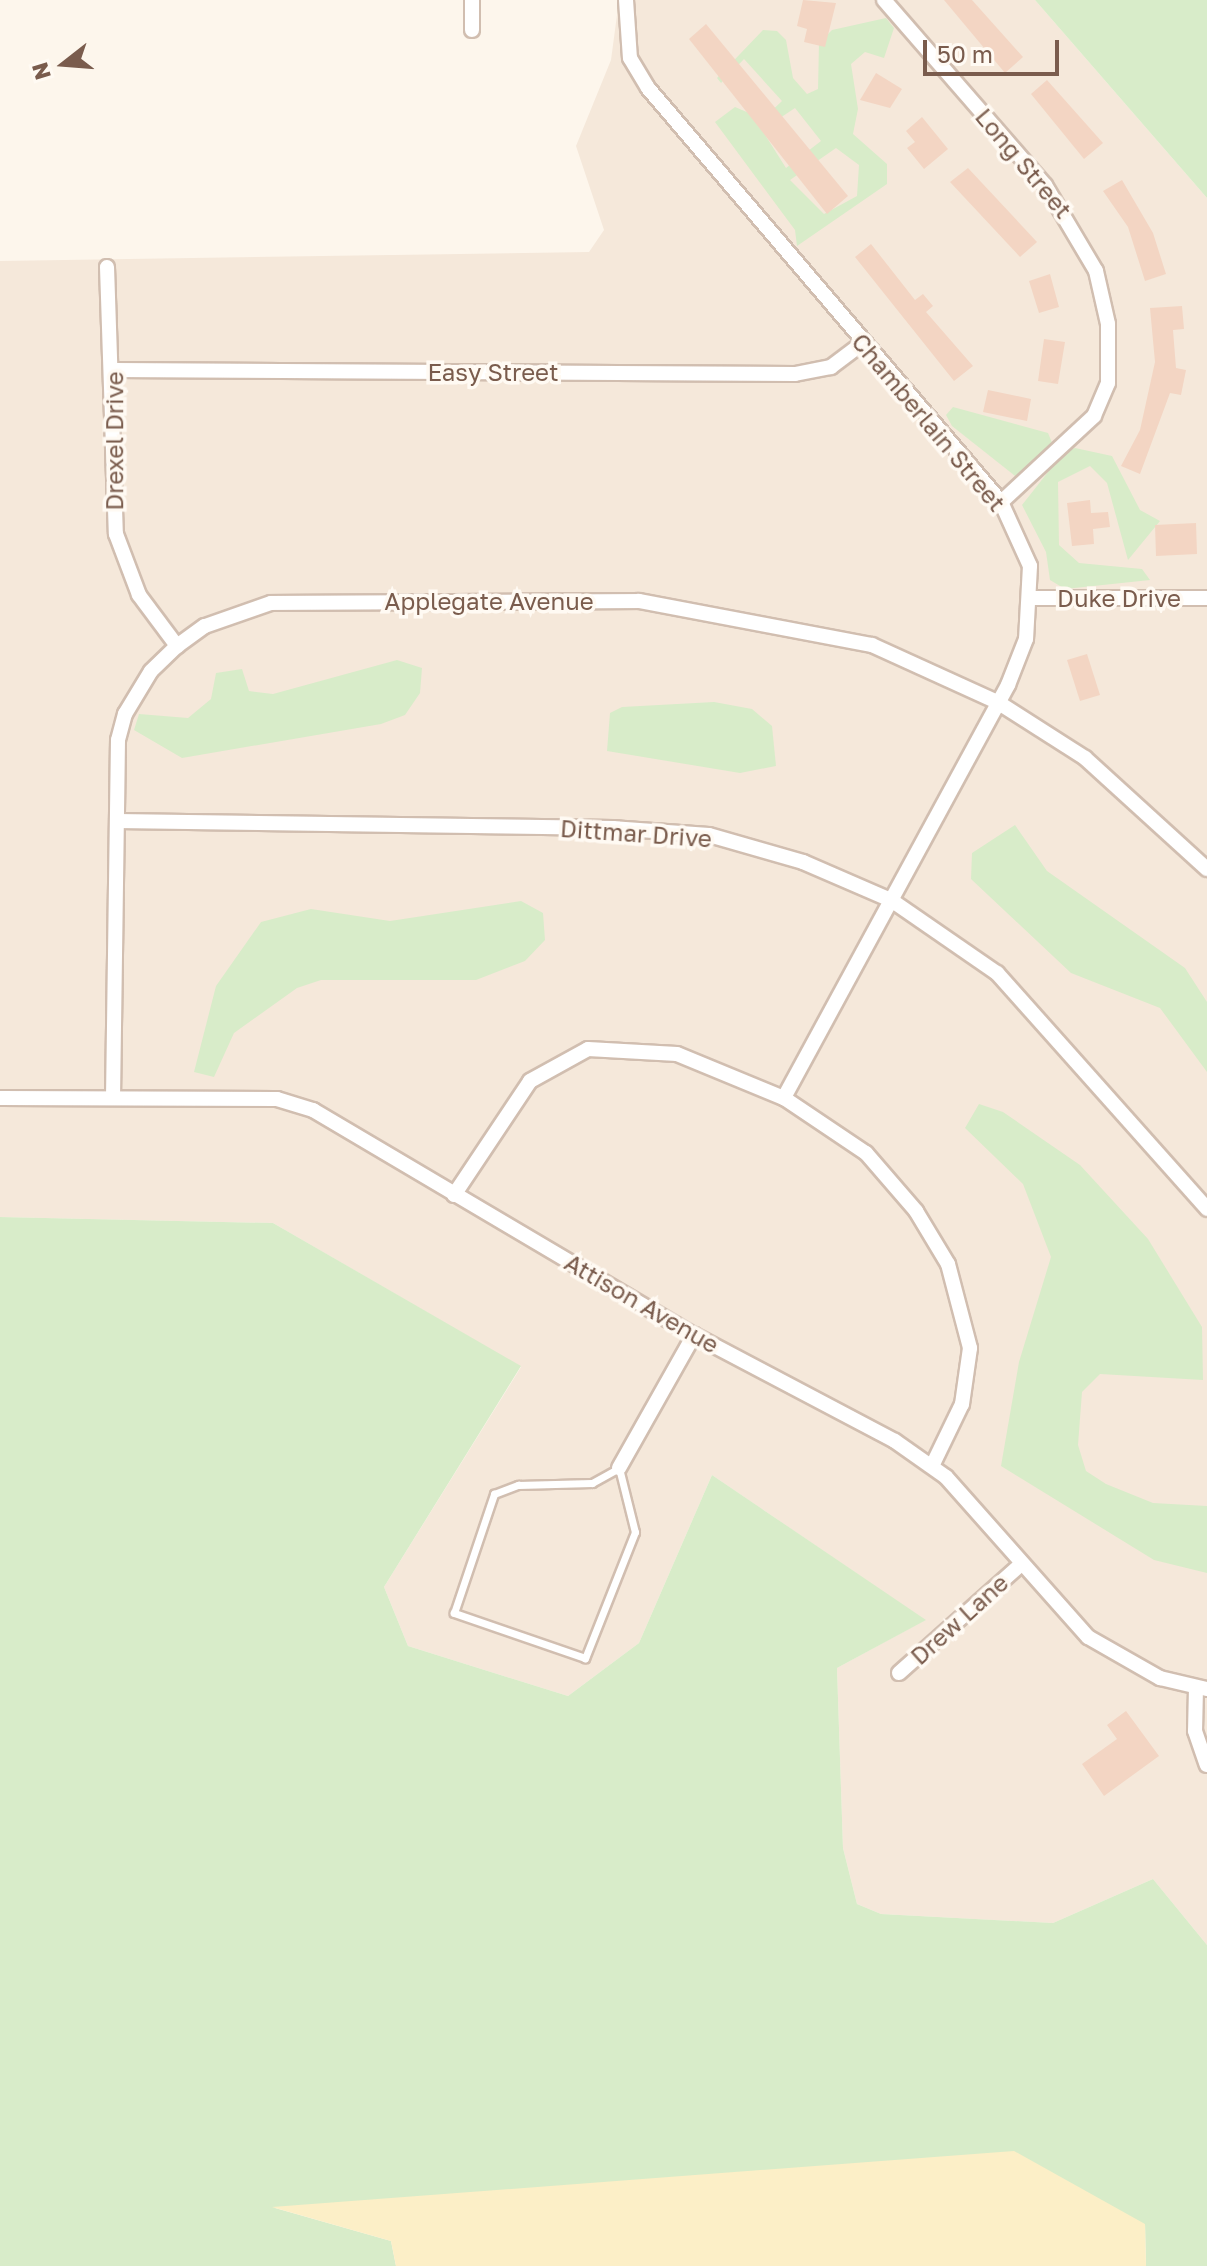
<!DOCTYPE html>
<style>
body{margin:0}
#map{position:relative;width:1207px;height:2266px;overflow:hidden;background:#fdf6ec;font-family:"Golos Text",sans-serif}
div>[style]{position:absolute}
.residential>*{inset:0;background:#f5e8da}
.green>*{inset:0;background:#d8ecc9}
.sand>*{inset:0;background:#fcefc7}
.building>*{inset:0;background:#f3d5c3}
.roads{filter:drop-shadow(2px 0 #d1beb0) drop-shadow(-2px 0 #d1beb0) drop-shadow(0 2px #d1beb0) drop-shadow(0 -2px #d1beb0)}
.service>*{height:7px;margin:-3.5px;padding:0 3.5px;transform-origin:3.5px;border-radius:3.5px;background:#fff}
.minor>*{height:14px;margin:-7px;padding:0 7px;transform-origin:7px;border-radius:7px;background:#fff}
span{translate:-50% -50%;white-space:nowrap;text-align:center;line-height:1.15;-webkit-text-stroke:7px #fffaf3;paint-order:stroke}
.street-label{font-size:24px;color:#7a5c4d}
.north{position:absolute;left:24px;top:24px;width:80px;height:80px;-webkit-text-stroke:6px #fffaf3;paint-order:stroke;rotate:253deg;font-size:22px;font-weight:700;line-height:32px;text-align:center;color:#7a5c4d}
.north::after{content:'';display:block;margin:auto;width:28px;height:36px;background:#7a5c4d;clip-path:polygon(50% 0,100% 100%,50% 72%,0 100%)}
.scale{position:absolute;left:923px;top:40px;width:136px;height:36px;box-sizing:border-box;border:4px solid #7a5c4d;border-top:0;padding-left:10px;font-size:24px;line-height:28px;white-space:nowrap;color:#7a5c4d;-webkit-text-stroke:6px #fffaf3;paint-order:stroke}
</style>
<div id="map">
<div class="residential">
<div style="clip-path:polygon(619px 0,1035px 0,1207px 198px,1207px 1945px,1153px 1879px,1053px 1923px,881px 1914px,857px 1904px,843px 1848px,837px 1668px,925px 1620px,712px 1475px,639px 1643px,568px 1696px,408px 1646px,384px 1587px,521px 1367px,273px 1223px,0 1217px,0 261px,589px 252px,604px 230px,576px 146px,611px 60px)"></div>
</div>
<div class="green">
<div style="clip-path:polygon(1035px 0,1207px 0,1207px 198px)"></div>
<div style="clip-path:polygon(evenodd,886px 18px,894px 28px,884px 58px,865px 52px,851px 64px,858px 109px,853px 134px,887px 164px,887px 184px,797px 246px,795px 230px,715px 122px,735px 107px,763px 119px,782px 101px,744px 59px,721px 83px,717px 78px,763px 30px,777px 31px,786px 40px,793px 78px,807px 94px,818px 89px,819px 43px,832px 30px,886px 18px,795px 108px,821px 141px,786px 168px,762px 130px,795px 108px,886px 18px,836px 148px,859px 165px,857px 196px,824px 214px,790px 180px,836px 148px)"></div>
<div style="clip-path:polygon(953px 407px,1048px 433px,1053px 445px,1019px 479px,952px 426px,946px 415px)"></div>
<div style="clip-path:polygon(1075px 448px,1112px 456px,1140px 510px,1160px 521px,1128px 560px,1107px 483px,1090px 466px,1058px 482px,1059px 545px,1079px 563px,1142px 569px,1150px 580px,1065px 589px,1050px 580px,1046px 552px,1022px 505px,1063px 453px)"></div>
<div style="clip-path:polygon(397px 660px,422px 668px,420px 693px,405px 715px,381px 724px,182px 758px,134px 730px,139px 714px,188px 718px,211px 699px,216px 673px,242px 669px,249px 691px,273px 694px)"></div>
<div style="clip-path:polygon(714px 702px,752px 709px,772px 726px,776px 766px,740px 773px,607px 751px,610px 713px,622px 707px)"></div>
<div style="clip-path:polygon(1015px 825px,1047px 871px,1185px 968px,1207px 1002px,1207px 1072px,1160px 1008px,1071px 973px,971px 879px,972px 853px)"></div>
<div style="clip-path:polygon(521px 901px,543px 913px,545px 940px,525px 961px,476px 980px,321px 980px,297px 988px,234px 1033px,214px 1077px,194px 1072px,216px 986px,261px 922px,311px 909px,390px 921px)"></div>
<div style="clip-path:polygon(979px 1104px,1003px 1112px,1080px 1165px,1148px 1239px,1202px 1327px,1203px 1380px,1100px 1374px,1082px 1392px,1078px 1445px,1086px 1471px,1106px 1484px,1153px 1503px,1207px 1506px,1207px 1573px,1154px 1560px,1001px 1466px,1019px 1362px,1051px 1257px,1023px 1184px,965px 1128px)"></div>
<div style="clip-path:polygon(0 1217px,273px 1223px,521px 1366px,384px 1587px,408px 1646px,568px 1696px,639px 1643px,712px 1475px,926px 1620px,837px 1668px,843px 1848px,857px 1904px,881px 1914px,1053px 1923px,1153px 1879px,1207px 1945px,1207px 2266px,1146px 2266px,1145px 2224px,275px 2208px,391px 2241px,396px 2266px,0 2266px)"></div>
</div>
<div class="sand">
<div style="clip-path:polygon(1014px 2151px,1145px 2224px,1146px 2266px,396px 2266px,391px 2241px,272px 2207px)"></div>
</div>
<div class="building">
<div style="clip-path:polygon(803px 0,836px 3px,825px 47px,804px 42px,807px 29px,797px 26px)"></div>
<div style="clip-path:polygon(944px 0,972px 0,1023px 57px,1005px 73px)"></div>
<div style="clip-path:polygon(706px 24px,848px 196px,827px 214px,689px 39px)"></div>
<div style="clip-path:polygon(876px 73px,902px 89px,890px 108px,860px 100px)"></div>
<div style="clip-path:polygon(1047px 80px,1103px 143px,1084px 159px,1031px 94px)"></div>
<div style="clip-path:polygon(922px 117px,948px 149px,924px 169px,907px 148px,915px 142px,906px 131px)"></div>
<div style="clip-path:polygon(968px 168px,1037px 242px,1020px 257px,950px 182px)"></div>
<div style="clip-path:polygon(1122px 180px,1153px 233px,1166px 274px,1145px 281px,1128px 227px,1103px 191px)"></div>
<div style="clip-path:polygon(871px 244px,915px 300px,923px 294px,933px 306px,926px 312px,973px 366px,954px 381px,855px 257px)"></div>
<div style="clip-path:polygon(1050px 274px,1059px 307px,1039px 313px,1029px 281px)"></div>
<div style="clip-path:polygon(1182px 306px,1184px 329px,1173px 330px,1176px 368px,1186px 370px,1181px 395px,1170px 393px,1140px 474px,1121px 466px,1140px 430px,1155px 362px,1150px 308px)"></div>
<div style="clip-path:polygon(1044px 339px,1065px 342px,1058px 384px,1038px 381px)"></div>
<div style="clip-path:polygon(988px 390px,1031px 399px,1027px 421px,983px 412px)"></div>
<div style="clip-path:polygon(1090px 500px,1091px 513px,1108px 512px,1110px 527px,1093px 529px,1094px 544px,1072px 546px,1067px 503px)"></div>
<div style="clip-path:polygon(1196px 523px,1197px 554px,1156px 556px,1155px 525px)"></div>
<div style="clip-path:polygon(1087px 654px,1100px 695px,1080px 701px,1067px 660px)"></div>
<div style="clip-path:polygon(1126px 1711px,1159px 1756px,1104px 1796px,1082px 1764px,1117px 1739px,1107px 1725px)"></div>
</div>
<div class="roads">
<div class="service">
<div style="left:619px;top:1468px;width:66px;rotate:76deg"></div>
<div style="left:635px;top:1532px;width:136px;rotate:111.6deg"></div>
<div style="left:585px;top:1658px;width:139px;rotate:-161deg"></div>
<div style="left:454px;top:1613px;width:126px;rotate:-71.4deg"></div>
<div style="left:494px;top:1494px;width:26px;rotate:-21deg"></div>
<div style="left:518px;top:1485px;width:74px;rotate:-1.5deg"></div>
<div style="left:592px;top:1483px;width:31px;rotate:-29deg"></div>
</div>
<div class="minor">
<div style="left:472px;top:0;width:30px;rotate:90deg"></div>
<div style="left:626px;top:0;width:58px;rotate:86.1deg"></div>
<div style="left:630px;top:58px;width:35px;rotate:59deg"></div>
<div style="left:648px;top:88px;width:544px;rotate:49.55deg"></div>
<div style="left:1001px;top:502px;width:70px;rotate:65.6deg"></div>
<div style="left:1030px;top:566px;width:73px;rotate:93.1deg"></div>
<div style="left:1026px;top:639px;width:49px;rotate:111.4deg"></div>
<div style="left:1008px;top:685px;width:470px;rotate:118.5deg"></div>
<div style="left:884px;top:0;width:245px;rotate:49deg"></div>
<div style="left:1045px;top:185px;width:100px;rotate:59.3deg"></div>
<div style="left:1096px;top:271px;width:54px;rotate:77.2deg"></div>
<div style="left:1108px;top:324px;width:59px;rotate:90deg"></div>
<div style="left:1108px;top:383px;width:36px;rotate:113deg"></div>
<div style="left:1094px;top:416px;width:127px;rotate:137.2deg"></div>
<div style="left:107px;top:267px;width:267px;rotate:88.1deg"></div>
<div style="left:116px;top:534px;width:65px;rotate:69.3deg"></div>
<div style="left:139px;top:595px;width:64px;rotate:53.3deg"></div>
<div style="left:114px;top:370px;width:681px;rotate:0.34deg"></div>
<div style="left:795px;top:374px;width:37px;rotate:-11deg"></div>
<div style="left:831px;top:367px;width:40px;rotate:-37deg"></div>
<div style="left:1032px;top:598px;width:175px"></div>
<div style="left:117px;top:821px;width:496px;rotate:0.8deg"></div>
<div style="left:613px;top:828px;width:96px;rotate:4.2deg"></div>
<div style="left:709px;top:835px;width:98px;rotate:16deg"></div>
<div style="left:803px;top:862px;width:96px;rotate:23.4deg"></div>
<div style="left:891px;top:900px;width:129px;rotate:34.6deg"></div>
<div style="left:997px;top:973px;width:316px;rotate:48.3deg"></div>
<div style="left:0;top:1098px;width:277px;rotate:0.2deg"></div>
<div style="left:277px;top:1099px;width:38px;rotate:17deg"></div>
<div style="left:313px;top:1110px;width:442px;rotate:30.6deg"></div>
<div style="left:694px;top:1335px;width:227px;rotate:27.8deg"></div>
<div style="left:895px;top:1441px;width:62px;rotate:35.2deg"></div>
<div style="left:946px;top:1477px;width:214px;rotate:48.4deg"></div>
<div style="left:1088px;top:1637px;width:83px;rotate:29.7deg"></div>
<div style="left:1160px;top:1678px;width:48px;rotate:13.2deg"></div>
<div style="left:113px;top:1098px;width:358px;rotate:-89.2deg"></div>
<div style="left:118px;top:740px;width:27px;rotate:-75deg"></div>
<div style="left:125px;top:714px;width:50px;rotate:-58.8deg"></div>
<div style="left:151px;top:671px;width:36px;rotate:-44deg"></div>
<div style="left:177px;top:646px;width:34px;rotate:-36deg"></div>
<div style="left:205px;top:626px;width:70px;rotate:-19.2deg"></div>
<div style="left:271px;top:603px;width:368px;rotate:-0.3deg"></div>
<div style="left:639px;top:601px;width:237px;rotate:10.7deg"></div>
<div style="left:872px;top:645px;width:140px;rotate:24.5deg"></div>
<div style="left:999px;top:703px;width:102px;rotate:32.6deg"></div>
<div style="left:1085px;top:758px;width:165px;rotate:42.3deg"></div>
<div style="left:454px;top:1195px;width:137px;rotate:-56.3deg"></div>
<div style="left:530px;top:1081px;width:66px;rotate:-28.9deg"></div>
<div style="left:588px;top:1049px;width:89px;rotate:3.2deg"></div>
<div style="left:677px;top:1054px;width:116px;rotate:22.4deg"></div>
<div style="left:784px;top:1098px;width:99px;rotate:33.9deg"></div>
<div style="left:866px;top:1153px;width:77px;rotate:49.2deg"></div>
<div style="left:916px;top:1211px;width:62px;rotate:58.9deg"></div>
<div style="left:948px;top:1264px;width:87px;rotate:75.3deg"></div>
<div style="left:970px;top:1348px;width:57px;rotate:98.1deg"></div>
<div style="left:962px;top:1404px;width:69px;rotate:115.8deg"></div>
<div style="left:619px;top:1468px;width:153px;rotate:-60.6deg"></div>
<div style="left:899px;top:1673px;width:161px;rotate:-41.7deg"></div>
<div style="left:1196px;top:1688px;width:43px;rotate:91.3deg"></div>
<div style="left:1195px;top:1731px;width:36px;rotate:71deg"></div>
</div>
</div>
<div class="street-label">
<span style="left:1024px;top:163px;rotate:50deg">Long Street</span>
<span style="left:493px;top:372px">Easy Street</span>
<span style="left:929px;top:422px;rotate:50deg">Chamberlain Street</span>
<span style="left:114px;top:441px;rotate:-90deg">Drexel Drive</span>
<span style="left:1119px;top:598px">Duke Drive</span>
<span style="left:489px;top:601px">Applegate Avenue</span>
<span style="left:636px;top:833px;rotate:4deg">Dittmar Drive</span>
<span style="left:642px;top:1303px;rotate:30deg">Attison Avenue</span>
<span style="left:959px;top:1619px;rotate:-42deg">Drew Lane</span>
</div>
<div class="north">N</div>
<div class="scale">50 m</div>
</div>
